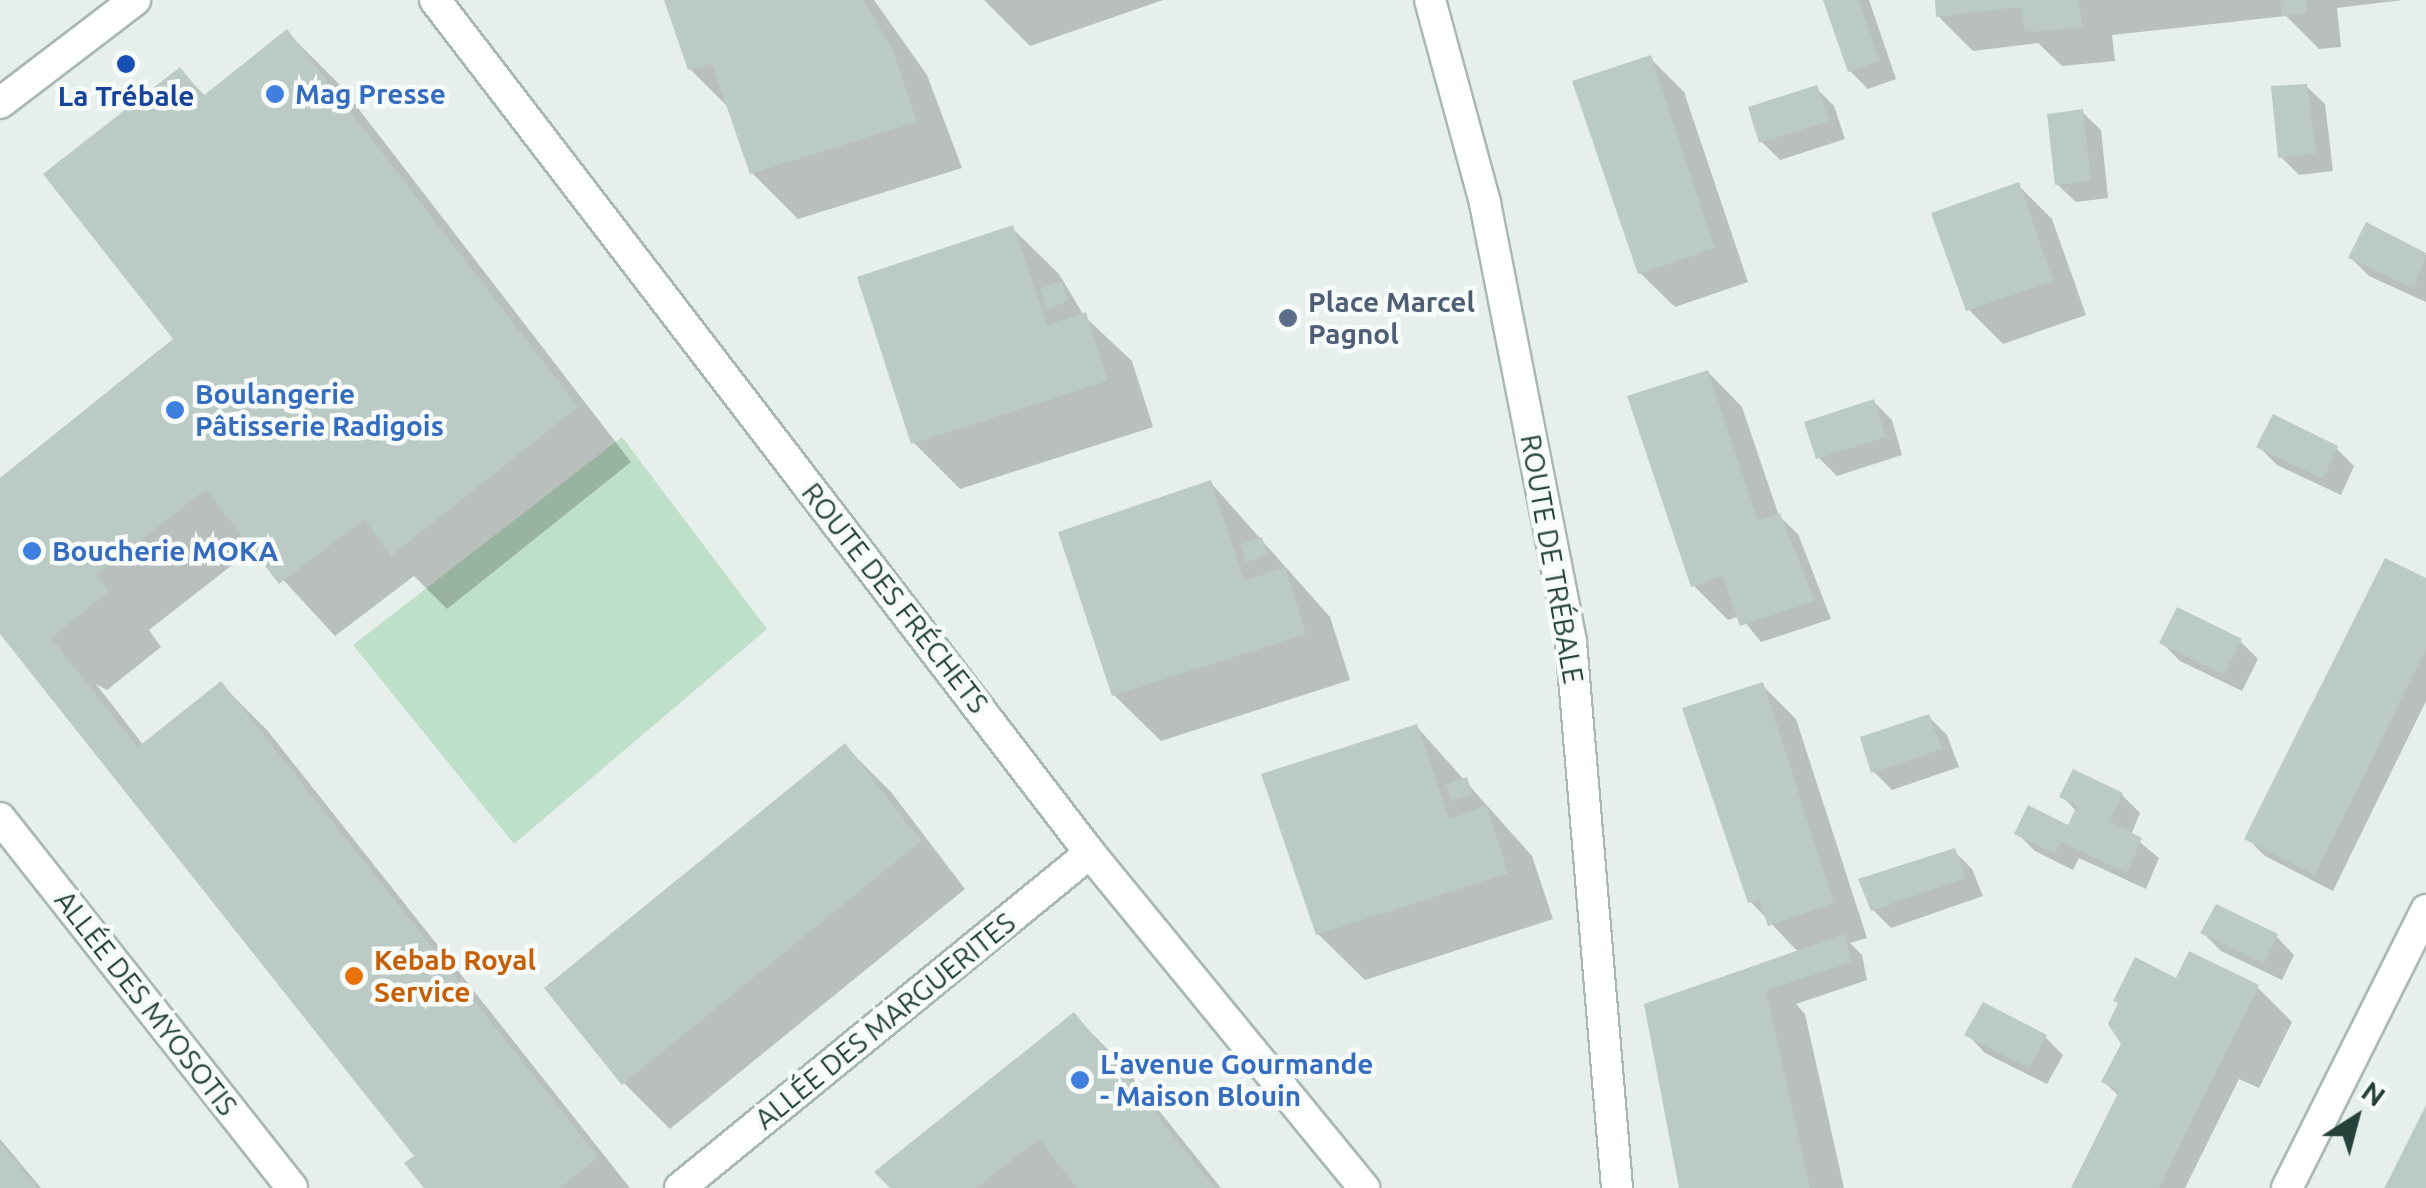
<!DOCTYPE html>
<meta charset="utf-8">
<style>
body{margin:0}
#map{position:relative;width:2426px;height:1188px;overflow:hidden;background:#e6efeb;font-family:Ubuntu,sans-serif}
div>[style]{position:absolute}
.green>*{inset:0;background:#bfe0c8}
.shadow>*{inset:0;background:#0003}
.building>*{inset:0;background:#bbcac4}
.roads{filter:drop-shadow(2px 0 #a8b8b2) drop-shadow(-2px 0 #a8b8b2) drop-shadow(0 2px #a8b8b2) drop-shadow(0 -2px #a8b8b2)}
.street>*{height:30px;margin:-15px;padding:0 15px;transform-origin:15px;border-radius:15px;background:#fff}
.secondary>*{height:30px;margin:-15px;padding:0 15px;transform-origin:15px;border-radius:15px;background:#fff}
.dots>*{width:28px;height:28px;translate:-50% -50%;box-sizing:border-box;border:5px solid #f7fbf9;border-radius:50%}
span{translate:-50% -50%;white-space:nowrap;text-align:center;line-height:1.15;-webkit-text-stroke:9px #f7fbf9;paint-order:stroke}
.shop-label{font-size:28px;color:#366cbe;font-weight:700}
.left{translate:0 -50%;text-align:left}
.transit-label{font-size:28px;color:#164399;font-weight:700}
.service-label{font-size:28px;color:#4e5e75;font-weight:700}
.street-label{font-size:28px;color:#24423a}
.food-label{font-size:28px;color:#c56008;font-weight:700}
.north{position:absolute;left:2306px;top:1068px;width:100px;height:100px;-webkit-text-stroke:8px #f7fbf9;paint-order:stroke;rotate:36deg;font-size:28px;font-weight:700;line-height:40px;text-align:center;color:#24423a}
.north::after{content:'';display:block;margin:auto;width:35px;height:45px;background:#24423a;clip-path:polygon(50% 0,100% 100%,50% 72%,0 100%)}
</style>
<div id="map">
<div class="green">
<div style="clip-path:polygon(622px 437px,767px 629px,514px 844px,353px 645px)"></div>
</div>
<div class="shadow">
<div style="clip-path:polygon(667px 0,874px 0,927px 75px,962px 168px,798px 219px,752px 173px,731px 110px,690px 69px)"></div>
<div style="clip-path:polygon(984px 0,1163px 0,1030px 46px)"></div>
<div style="clip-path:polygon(1825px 0,1869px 0,1896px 79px,1868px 89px,1850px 71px)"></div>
<div style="clip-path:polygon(1937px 0,2403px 0,2337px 8px,2341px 47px,2319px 49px,2286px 16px,2112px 35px,2115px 61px,2062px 66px,2038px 43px,1973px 51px,1938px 16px)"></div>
<div style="clip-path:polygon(287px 32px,341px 86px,631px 462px,447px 609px,414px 576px,335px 636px,254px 548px,149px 630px,161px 647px,107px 690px,96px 684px,144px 746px,221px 684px,267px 730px,630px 1188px,427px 1188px,418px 1156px,0 630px,0 481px,176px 339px,180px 70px,206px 97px)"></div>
<div style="clip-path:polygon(1650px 58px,1684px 92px,1748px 282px,1675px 307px,1640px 273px)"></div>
<div style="clip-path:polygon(2306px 86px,2325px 104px,2333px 171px,2299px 175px,2281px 157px)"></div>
<div style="clip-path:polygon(1816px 88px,1834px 106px,1845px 139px,1780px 160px,1762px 142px)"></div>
<div style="clip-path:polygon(2082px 112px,2101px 130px,2108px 198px,2076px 202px,2057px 184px)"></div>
<div style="clip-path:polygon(2018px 185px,2052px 219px,2086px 315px,2003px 344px,1968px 309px)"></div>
<div style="clip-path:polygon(2367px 225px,2426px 255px,2426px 302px,2369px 276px,2351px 258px)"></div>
<div style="clip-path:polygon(1012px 228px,1059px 274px,1084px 316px,1132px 361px,1153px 427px,960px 489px,914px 443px)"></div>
<div style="clip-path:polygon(1708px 372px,1742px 407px,1779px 516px,1798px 534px,1831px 619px,1761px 642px,1740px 616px,1728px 620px,1693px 585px)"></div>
<div style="clip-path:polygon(1874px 402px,1892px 420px,1902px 455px,1837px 476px,1819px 458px)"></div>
<div style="clip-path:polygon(2259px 447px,2336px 448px,2354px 466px,2341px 495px,2277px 465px)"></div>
<div style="clip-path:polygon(1211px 483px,1330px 617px,1350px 680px,1161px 741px,1114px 695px)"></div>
<div style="clip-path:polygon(2426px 581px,2426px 701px,2333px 891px,2265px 856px,2247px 838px)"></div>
<div style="clip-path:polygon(2240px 641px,2258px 659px,2242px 691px,2180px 661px,2162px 643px)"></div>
<div style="clip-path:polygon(1762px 685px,1796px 719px,1867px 938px,1850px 943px,1862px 955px,1867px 980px,1796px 1004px,1805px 1014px,1844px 1188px,1685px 1188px,1647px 1006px,1799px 953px,1750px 901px)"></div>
<div style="clip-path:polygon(1929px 717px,1947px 735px,1959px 767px,1892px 790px,1874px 772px)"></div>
<div style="clip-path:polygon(1417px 727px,1532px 856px,1553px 919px,1365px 980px,1318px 934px)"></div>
<div style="clip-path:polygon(845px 746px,891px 792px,965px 889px,670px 1129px,624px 1083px)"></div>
<div style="clip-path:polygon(2122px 795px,2140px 813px,2131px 835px,2159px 858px,2146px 889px,2079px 858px,2073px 870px,2035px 851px,2017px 833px,2069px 828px,2077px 812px,2062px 796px)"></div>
<div style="clip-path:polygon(1954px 851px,1972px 869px,1983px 896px,1891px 928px,1873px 910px)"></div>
<div style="clip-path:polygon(2203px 933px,2276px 936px,2294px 955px,2282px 980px,2221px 951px)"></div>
<div style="clip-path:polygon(2177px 981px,2257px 987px,2292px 1022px,2259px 1088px,2239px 1079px,2185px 1188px,2074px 1188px,2119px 1096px,2104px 1082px,2124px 1044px)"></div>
<div style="clip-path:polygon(1074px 1015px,1120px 1062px,1221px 1188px,893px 1188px)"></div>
<div style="clip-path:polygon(1968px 1035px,2045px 1037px,2063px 1055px,2047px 1084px,1985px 1053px)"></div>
<div style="clip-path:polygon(0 1139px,41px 1188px,0 1188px)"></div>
</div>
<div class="building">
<div style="clip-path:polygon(664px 0,863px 0,893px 50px,917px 122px,750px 174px,712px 64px,688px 70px)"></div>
<div style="clip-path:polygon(1823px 0,1859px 0,1880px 61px,1848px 72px)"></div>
<div style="clip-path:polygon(1935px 0,2079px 0,2082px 28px,2025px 32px,2021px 7px,1936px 17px)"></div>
<div style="clip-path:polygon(2280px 0,2306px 0,2307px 13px,2282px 16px)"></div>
<div style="clip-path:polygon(287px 29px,578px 407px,391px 556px,364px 519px,279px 584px,206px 489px,97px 575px,109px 591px,51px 638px,138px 747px,221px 681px,598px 1157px,560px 1188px,424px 1188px,404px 1163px,414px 1156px,0 634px,0 478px,173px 339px,43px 174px,180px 67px,203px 96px)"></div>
<div style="clip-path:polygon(1651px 55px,1715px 248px,1638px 274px,1572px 81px)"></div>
<div style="clip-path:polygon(2307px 84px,2316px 153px,2278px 158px,2271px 86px)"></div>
<div style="clip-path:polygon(1817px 85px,1829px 121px,1759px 143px,1748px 107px)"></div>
<div style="clip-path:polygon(2083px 109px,2091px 181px,2055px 185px,2047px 114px)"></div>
<div style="clip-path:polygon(2019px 182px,2053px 281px,1966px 311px,1931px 213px)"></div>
<div style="clip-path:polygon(2366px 222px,2426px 253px,2414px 289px,2348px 258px)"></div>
<div style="clip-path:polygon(1013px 225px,1047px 325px,1086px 312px,1108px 381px,911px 444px,857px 277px)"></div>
<div style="clip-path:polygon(1062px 281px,1068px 301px,1046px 309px,1040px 288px)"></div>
<div style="clip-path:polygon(1708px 370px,1758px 520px,1780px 513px,1815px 601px,1740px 626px,1723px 576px,1691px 587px,1627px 396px)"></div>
<div style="clip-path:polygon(1874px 399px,1886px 437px,1816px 459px,1804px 422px)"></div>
<div style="clip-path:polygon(2273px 414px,2338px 446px,2323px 479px,2256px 447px)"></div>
<div style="clip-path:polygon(1211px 480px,1244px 581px,1285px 567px,1306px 634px,1112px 696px,1058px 532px)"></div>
<div style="clip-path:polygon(1262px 537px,1267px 555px,1245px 562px,1240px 544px)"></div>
<div style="clip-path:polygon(2385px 558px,2426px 578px,2426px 649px,2315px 875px,2244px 839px)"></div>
<div style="clip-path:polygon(2177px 607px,2242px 639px,2224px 675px,2159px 643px)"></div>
<div style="clip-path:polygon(1763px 682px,1834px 903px,1768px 926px,1759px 900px,1748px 903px,1682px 708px)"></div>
<div style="clip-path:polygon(1929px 714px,1942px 749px,1871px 773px,1860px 737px)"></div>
<div style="clip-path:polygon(1417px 724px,1449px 819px,1486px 806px,1508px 873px,1316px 935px,1261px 774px)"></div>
<div style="clip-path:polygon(845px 743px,921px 841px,622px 1085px,544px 988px)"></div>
<div style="clip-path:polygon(2073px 769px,2123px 793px,2110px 822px,2142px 838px,2127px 873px,2061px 842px,2055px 854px,2014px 834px,2028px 805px,2068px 825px,2077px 806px,2059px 797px)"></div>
<div style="clip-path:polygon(1467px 777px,1472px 794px,1451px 801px,1446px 784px)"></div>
<div style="clip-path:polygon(1955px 848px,1966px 878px,1871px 911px,1858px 879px)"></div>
<div style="clip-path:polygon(2216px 904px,2278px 934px,2264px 964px,2200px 933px)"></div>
<div style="clip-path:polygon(1845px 934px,1851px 962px,1766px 991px,1810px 1188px,1679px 1188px,1644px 1004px)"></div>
<div style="clip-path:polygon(2189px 951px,2259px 985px,2159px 1188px,2071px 1188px,2119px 1091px,2101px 1082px,2121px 1044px,2108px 1024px,2118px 1003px,2113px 1001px,2135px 957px,2176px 978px)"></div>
<div style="clip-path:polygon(1983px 1002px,2047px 1035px,2029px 1068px,1964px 1035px)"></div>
<div style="clip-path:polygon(1074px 1012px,1215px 1188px,1077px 1188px,1039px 1139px,976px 1188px,890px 1188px,874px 1172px)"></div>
<div style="clip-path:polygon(2426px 1105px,2426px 1188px,2384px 1188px,2389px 1179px)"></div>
<div style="clip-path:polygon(0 1142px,30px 1179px,38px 1188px,0 1188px)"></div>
</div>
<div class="roads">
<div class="street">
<div style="left:0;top:103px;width:170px;rotate:-37.3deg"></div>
<div style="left:0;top:818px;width:471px;rotate:51.7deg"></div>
<div style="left:680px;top:1188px;width:529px;rotate:-39.25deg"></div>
<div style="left:2287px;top:1188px;width:311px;rotate:-63.4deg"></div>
</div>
<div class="secondary">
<div style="left:435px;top:0;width:1075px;rotate:52.48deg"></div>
<div style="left:1090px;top:853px;width:433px;rotate:50.7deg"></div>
<div style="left:1430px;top:0;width:210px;rotate:74.8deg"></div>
<div style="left:1485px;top:203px;width:447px;rotate:78.9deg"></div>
<div style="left:1571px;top:642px;width:548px;rotate:85.18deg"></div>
</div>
</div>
<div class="dots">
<div style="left:126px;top:64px;background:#1a4fb4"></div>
<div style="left:275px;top:94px;background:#3f7fe0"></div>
<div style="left:1288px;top:318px;background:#5c6f8a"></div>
<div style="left:175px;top:410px;background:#3f7fe0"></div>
<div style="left:32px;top:551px;background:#3f7fe0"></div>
<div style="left:354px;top:976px;background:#e8710a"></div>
<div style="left:1080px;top:1080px;background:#3f7fe0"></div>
</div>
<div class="shop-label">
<span class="left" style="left:295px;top:94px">Mag Presse</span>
<span class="left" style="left:195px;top:410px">Boulangerie<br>Pâtisserie Radigois</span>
<span class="left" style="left:52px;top:551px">Boucherie MOKA</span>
<span class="left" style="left:1100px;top:1080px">L'avenue Gourmande<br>- Maison Blouin</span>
</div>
<div class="transit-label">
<span style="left:126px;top:96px">La Trébale</span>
</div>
<div class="service-label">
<span class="left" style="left:1308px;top:318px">Place Marcel<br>Pagnol</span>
</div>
<div class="street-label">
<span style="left:1552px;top:559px;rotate:80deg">ROUTE DE TRÉBALE</span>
<span style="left:895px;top:598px;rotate:52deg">ROUTE DES FRÉCHETS</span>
<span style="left:146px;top:1003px;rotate:52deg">ALLÉE DES MYOSOTIS</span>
<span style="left:885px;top:1021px;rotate:-39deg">ALLÉE DES MARGUERITES</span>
</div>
<div class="food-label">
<span class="left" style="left:374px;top:976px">Kebab Royal<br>Service</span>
</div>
<div class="north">N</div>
</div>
